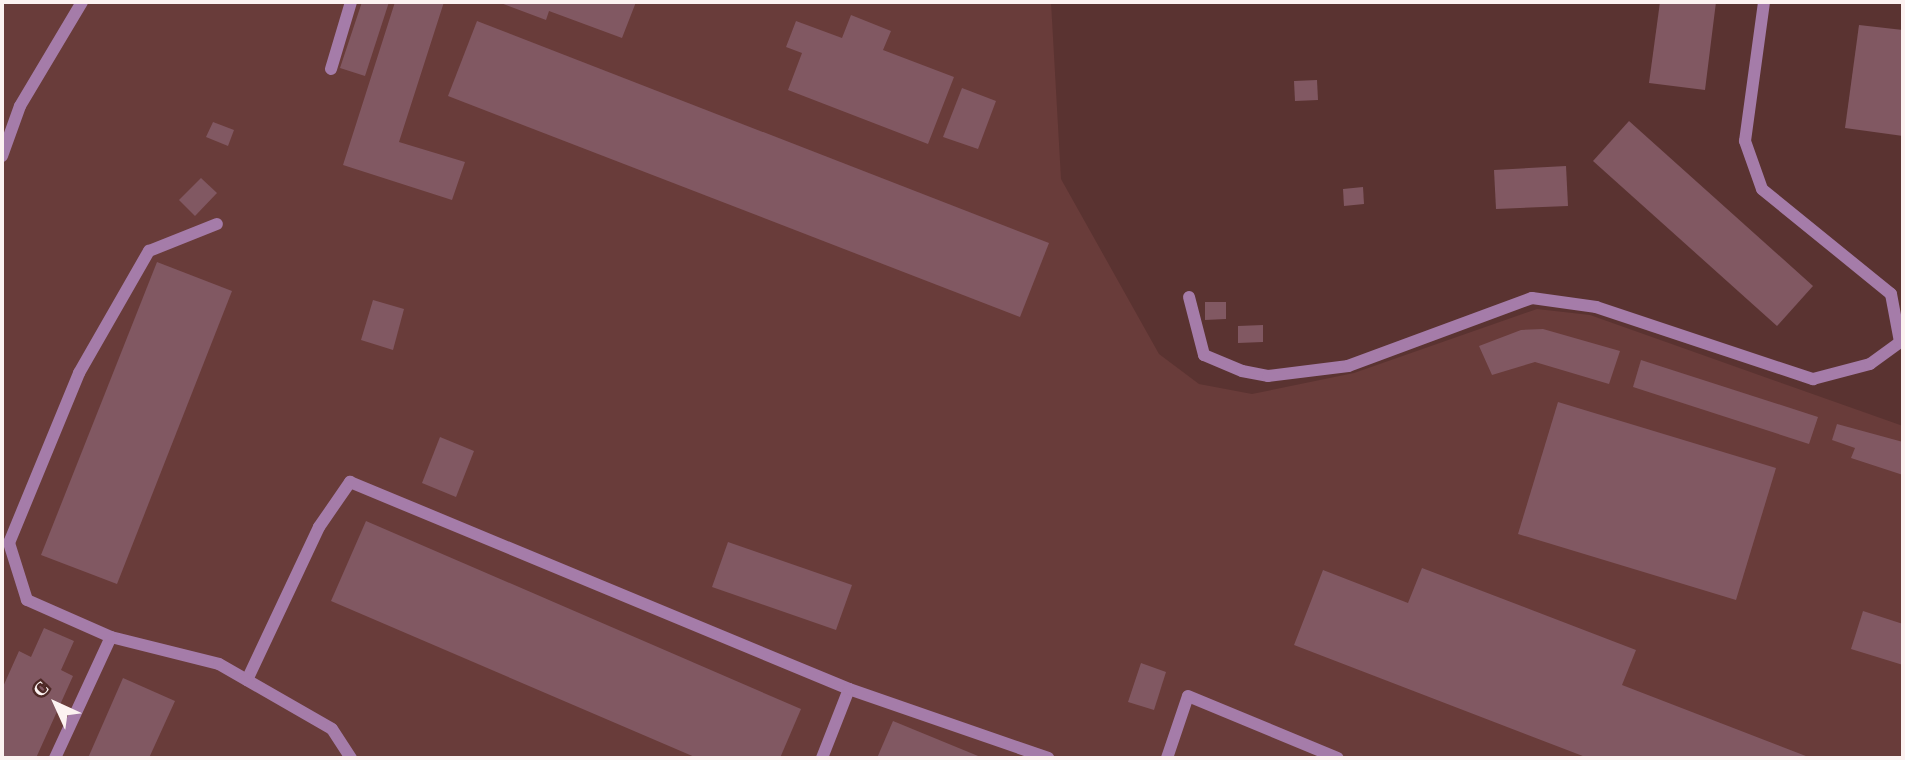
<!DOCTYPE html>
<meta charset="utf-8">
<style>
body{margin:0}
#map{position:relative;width:1905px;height:760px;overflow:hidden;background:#5a3331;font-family:"Crimson Pro",serif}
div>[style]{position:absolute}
.built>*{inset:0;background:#693c3a}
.building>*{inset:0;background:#815862}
.service>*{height:12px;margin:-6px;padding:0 6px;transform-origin:6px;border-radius:6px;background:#a57ca9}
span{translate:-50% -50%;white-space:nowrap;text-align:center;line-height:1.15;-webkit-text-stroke:5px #4e2927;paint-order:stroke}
.frame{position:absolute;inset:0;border:4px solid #fcf2f1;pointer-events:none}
.north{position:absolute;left:21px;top:669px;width:70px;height:70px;-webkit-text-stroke:5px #4e2927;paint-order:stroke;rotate:315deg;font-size:19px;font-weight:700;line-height:28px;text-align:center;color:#fcf2f1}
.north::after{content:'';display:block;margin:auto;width:24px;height:32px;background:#fcf2f1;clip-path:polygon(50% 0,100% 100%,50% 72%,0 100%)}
</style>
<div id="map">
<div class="built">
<div style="clip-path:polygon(2px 2px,1051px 2px,1061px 179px,1159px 354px,1199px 384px,1252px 394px,1354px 373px,1537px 309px,1590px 315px,1903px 426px,1903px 758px,2px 758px)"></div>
</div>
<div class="building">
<div style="clip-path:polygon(362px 2px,389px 2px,365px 76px,340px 68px)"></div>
<div style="clip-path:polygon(395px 2px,444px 2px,399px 142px,465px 162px,452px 200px,343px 165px)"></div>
<div style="clip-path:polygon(498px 2px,636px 2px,622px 38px,549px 11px,546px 20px)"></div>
<div style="clip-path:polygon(1660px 2px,1716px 2px,1705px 90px,1649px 83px)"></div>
<div style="clip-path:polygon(851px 15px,891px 31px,883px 50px,954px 77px,928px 144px,788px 90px,802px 53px,786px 47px,796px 21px,842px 38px)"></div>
<div style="clip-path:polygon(477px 21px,1049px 243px,1020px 317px,448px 96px)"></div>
<div style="clip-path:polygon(1859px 25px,1903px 30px,1903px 136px,1845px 128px)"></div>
<div style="clip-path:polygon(1317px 80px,1318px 100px,1295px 101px,1294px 81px)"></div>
<div style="clip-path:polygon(962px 88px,996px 101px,978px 149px,943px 137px)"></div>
<div style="clip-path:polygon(1629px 121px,1813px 286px,1777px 326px,1593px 161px)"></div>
<div style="clip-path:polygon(213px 122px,234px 130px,228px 146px,206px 137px)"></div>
<div style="clip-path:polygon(1566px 166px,1568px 206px,1496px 209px,1494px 170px)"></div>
<div style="clip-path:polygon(201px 178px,217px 193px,195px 216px,179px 200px)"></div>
<div style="clip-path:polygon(1363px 187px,1364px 204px,1344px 206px,1343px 189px)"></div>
<div style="clip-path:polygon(157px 262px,232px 291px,117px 584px,41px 555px)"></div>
<div style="clip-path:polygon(373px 300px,404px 309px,393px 350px,361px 340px)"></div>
<div style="clip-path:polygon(1205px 302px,1226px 302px,1226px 319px,1205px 320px)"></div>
<div style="clip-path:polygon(1263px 325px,1263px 342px,1238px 343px,1238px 326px)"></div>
<div style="clip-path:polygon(1543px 329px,1620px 351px,1609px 384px,1535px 362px,1492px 375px,1479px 346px,1521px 330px)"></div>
<div style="clip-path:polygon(1641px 360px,1818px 417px,1809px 444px,1633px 387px)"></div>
<div style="clip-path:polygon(1558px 402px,1776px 468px,1736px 600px,1518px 534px)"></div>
<div style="clip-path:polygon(1837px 424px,1903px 442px,1903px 475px,1851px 458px,1855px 448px,1832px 440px)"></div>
<div style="clip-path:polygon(440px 437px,474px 451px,456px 497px,422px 483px)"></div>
<div style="clip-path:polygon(366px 521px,801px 709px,780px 758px,697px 758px,331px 601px)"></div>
<div style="clip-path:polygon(728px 542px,852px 585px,836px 630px,712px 587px)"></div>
<div style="clip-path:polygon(1422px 568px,1636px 650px,1622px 685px,1811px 758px,1588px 758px,1294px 645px,1323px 570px,1408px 603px)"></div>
<div style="clip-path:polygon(1863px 611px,1903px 624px,1903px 665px,1851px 649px)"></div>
<div style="clip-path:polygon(44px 628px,74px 641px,61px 670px,73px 676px,36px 758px,2px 758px,2px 689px,19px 651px,31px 657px)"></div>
<div style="clip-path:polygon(1141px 663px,1166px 672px,1154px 710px,1128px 702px)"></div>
<div style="clip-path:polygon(123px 678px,175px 701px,149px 758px,88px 758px)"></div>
<div style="clip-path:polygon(893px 721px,983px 758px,877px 758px)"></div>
</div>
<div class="service">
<div style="left:331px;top:69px;width:70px;rotate:-73.4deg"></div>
<div style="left:2px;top:156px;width:53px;rotate:-70.2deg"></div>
<div style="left:20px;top:106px;width:121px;rotate:-59.2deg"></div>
<div style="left:1189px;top:297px;width:60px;rotate:75.5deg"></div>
<div style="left:1204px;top:355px;width:41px;rotate:22.8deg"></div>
<div style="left:1242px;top:371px;width:26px;rotate:11deg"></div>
<div style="left:1268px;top:376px;width:81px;rotate:-7.1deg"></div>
<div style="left:1348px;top:366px;width:196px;rotate:-20.3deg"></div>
<div style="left:1532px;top:298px;width:65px;rotate:8deg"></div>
<div style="left:1596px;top:307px;width:229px;rotate:18.4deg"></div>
<div style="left:1813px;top:379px;width:59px;rotate:-14.7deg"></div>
<div style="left:1870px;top:364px;width:37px;rotate:-36deg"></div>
<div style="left:1900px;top:342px;width:49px;rotate:-100.6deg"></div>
<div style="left:1891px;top:294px;width:166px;rotate:-140.9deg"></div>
<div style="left:1762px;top:189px;width:51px;rotate:-109.5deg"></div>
<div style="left:1745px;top:141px;width:140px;rotate:-82.2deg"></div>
<div style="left:111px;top:637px;width:111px;rotate:14deg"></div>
<div style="left:219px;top:664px;width:130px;rotate:29.9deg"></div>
<div style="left:332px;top:729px;width:35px;rotate:57deg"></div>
<div style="left:247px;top:680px;width:169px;rotate:-64.8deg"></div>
<div style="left:319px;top:527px;width:55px;rotate:-55.4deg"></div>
<div style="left:350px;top:482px;width:540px;rotate:22.53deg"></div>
<div style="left:849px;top:689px;width:74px;rotate:111.4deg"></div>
<div style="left:849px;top:689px;width:211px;rotate:19.1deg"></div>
<div style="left:55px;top:758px;width:133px;rotate:-65.2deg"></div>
<div style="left:111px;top:637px;width:92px;rotate:-156.2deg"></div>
<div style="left:27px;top:600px;width:60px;rotate:-107.5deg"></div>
<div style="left:9px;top:543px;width:184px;rotate:-67.6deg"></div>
<div style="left:79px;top:373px;width:141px;rotate:-60.2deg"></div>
<div style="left:149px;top:251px;width:73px;rotate:-21.7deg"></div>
<div style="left:1167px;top:758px;width:65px;rotate:-71.3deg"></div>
<div style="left:1188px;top:696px;width:162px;rotate:22.5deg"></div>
</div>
<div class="frame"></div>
<div class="north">С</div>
</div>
